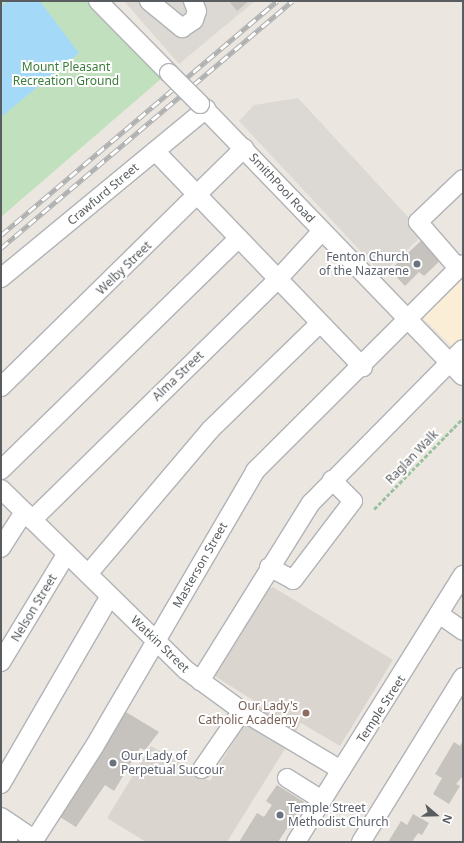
<!DOCTYPE html>
<style>
body{margin:0}
#map{position:relative;width:464px;height:843px;overflow:hidden;background:#ebe7e0;font-family:"Noto Sans",sans-serif}
div>[style]{position:absolute}
.commercial>*{inset:0;background:#faefd6}
.industrial>*{inset:0;background:#dcd9d5}
.education>*{inset:0;background:#dad6cf}
.green>*{inset:0;background:#c1e1be}
.water>*{inset:0;background:#a4d9f7}
.building>*{inset:0;background:#c6c2bd}
.path>*{height:2.5px;margin-top:-1.25px;transform-origin:0;background:repeating-linear-gradient(90deg,#99c1a0 0 4px,transparent 0 6px)}
.roads{filter:drop-shadow(1px 0 #b1b3b7) drop-shadow(-1px 0 #b1b3b7) drop-shadow(0 1px #b1b3b7) drop-shadow(0 -1px #b1b3b7)}
.minor>*{height:18px;margin:-9px;padding:0 9px;transform-origin:9px;border-radius:9px;background:#fff}
.rail>*{height:4.5px;margin-top:-2.25px;transform-origin:0;background:repeating-linear-gradient(90deg,#fff 0 9px,#afb0b0 0 18px);box-sizing:border-box;border-block:1px solid #afb0b0}
.bridges{filter:drop-shadow(1px 0 #b1b3b7) drop-shadow(-1px 0 #b1b3b7) drop-shadow(0 1px #b1b3b7) drop-shadow(0 -1px #b1b3b7)}
.minor-bridge>*{height:18px;margin:-9px;padding:0 9px;transform-origin:9px;border-radius:9px;background:#fff}
.dots>*{width:11px;height:11px;translate:-50% -50%;box-sizing:border-box;border:2px solid #fff;border-radius:50%}
span{translate:-50% -50%;white-space:nowrap;text-align:center;line-height:1.15;-webkit-text-stroke:4px #fff;paint-order:stroke}
.park-label{font-size:12px;color:#3d7d3b}
.street-label{font-size:12px;color:#595d60}
.worship-label{font-size:12px;color:#5b616d}
.right{translate:-100% -50%;text-align:right}
.left{translate:0 -50%;text-align:left}
.education-label{font-size:12px;color:#785e54}
.frame{position:absolute;inset:0;border:2px solid #595d60;pointer-events:none}
.north{position:absolute;left:416px;top:795px;width:40px;height:40px;-webkit-text-stroke:3px #fff;paint-order:stroke;rotate:110deg;font-size:11px;font-weight:700;line-height:16px;text-align:center;color:#595d60}
.north::after{content:'';display:block;margin:auto;width:14px;height:18px;background:#595d60;clip-path:polygon(50% 0,100% 100%,50% 72%,0 100%)}
</style>
<div id="map">
<div class="commercial">
<div style="clip-path:polygon(463px 275px,463px 338px,453px 347px,421px 316px)"></div>
</div>
<div class="industrial">
<div style="clip-path:polygon(124px 1px,255px 1px,179px 64px)"></div>
<div style="clip-path:polygon(298px 98px,424px 234px,382px 274px,239px 121px,254px 105px)"></div>
</div>
<div class="education">
<div style="clip-path:polygon(273px 587px,393px 660px,340px 746px,301px 723px,227px 842px,146px 842px,107px 818px,151px 746px,210px 781px,257px 703px,215px 676px,266px 590px)"></div>
</div>
<div class="green">
<div style="clip-path:polygon(1px 1px,87px 1px,162px 78px,1px 217px)"></div>
</div>
<div class="water">
<div style="clip-path:polygon(8px 1px,40px 1px,79px 53px,1px 117px,1px 7px)"></div>
</div>
<div class="building">
<div style="clip-path:polygon(229px 1px,249px 1px,237px 11px)"></div>
<div style="clip-path:polygon(425px 237px,444px 257px,424px 276px,419px 272px,405px 286px,390px 270px)"></div>
<div style="clip-path:polygon(126px 712px,159px 732px,145px 750px,140px 748px,114px 791px,105px 785px,76px 827px,60px 817px)"></div>
<div style="clip-path:polygon(463px 741px,463px 776px,456px 784px,460px 786px,449px 804px,433px 794px,442px 778px,435px 774px,454px 742px,460px 746px)"></div>
<div style="clip-path:polygon(277px 785px,304px 802px,278px 842px,239px 842px,257px 813px,264px 817px,272px 805px,266px 801px)"></div>
<div style="clip-path:polygon(413px 814px,429px 823px,422px 835px,418px 833px,412px 842px,388px 842px,401px 821px,407px 825px)"></div>
</div>
<div class="path">
<div style="left:374px;top:509px;width:127px;rotate:-45.6deg"></div>
</div>
<div class="roads">
<div class="minor">
<div style="left:98px;top:1px;width:101px;rotate:45.4deg"></div>
<div style="left:149px;top:1px;width:43px;rotate:39.3deg"></div>
<div style="left:182px;top:28px;width:14px;rotate:-34deg"></div>
<div style="left:194px;top:20px;width:9px;rotate:-72deg"></div>
<div style="left:197px;top:11px;width:11px;rotate:-112deg"></div>
<div style="left:200px;top:104px;width:378px;rotate:46deg"></div>
<div style="left:155px;top:151px;width:300px;rotate:46.1deg"></div>
<div style="left:458px;top:268px;width:61px;rotate:-131deg"></div>
<div style="left:418px;top:222px;width:62px;rotate:-43.7deg"></div>
<div style="left:1px;top:278px;width:266px;rotate:-39.5deg"></div>
<div style="left:1px;top:387px;width:341px;rotate:-44.5deg"></div>
<div style="left:1px;top:470px;width:332px;rotate:-44.3deg"></div>
<div style="left:1px;top:489px;width:259px;rotate:44.4deg"></div>
<div style="left:186px;top:670px;width:69px;rotate:36.2deg"></div>
<div style="left:242px;top:711px;width:115px;rotate:30.8deg"></div>
<div style="left:32px;top:520px;width:344px;rotate:-44.4deg"></div>
<div style="left:278px;top:279px;width:65px;rotate:-47.5deg"></div>
<div style="left:1px;top:548px;width:43px;rotate:-57.4deg"></div>
<div style="left:269px;top:567px;width:27px;rotate:28deg"></div>
<div style="left:293px;top:580px;width:99px;rotate:-52.8deg"></div>
<div style="left:353px;top:501px;width:30px;rotate:-135deg"></div>
<div style="left:88px;top:574px;width:189px;rotate:-49.7deg"></div>
<div style="left:210px;top:430px;width:153px;rotate:-44.2deg"></div>
<div style="left:439px;top:614px;width:29px;rotate:35deg"></div>
<div style="left:1px;top:662px;width:127px;rotate:-58.8deg"></div>
<div style="left:200px;top:681px;width:210px;rotate:-58.1deg"></div>
<div style="left:311px;top:503px;width:216px;rotate:-45.4deg"></div>
<div style="left:202px;top:769px;width:70px;rotate:-55.4deg"></div>
<div style="left:287px;top:778px;width:41px;rotate:32.2deg"></div>
<div style="left:1px;top:784px;width:217px;rotate:-59.9deg"></div>
<div style="left:1px;top:817px;width:41px;rotate:34.1deg"></div>
<div style="left:1px;top:835px;width:8px;rotate:23deg"></div>
<div style="left:33px;top:842px;width:113px;rotate:-57.3deg"></div>
<div style="left:94px;top:747px;width:320px;rotate:-59.7deg"></div>
<div style="left:255px;top:471px;width:293px;rotate:-44.9deg"></div>
<div style="left:296px;top:842px;width:315px;rotate:-58deg"></div>
<div style="left:361px;top:842px;width:194px;rotate:-58.3deg"></div>
</div>
</div>
<div class="rail">
<div style="left:1px;top:235px;width:362px;rotate:-40.3deg"></div>
<div style="left:1px;top:248px;width:382px;rotate:-40.3deg"></div>
</div>
<div class="bridges">
<div class="minor-bridge">
<div style="left:169px;top:73px;width:44px;rotate:45deg"></div>
</div>
</div>
<div class="dots">
<div style="left:417px;top:264px;background:#6b7280"></div>
<div style="left:306px;top:713px;background:#8d6e63"></div>
<div style="left:113px;top:763px;background:#6b7280"></div>
<div style="left:280px;top:815px;background:#6b7280"></div>
</div>
<div class="park-label">
<span style="left:66px;top:74px">Mount Pleasant<br>Recreation Ground</span>
</div>
<div class="street-label">
<span style="left:282px;top:188px;rotate:47deg">SmithPool Road</span>
<span style="left:103px;top:194px;rotate:-40deg">Crawfurd Street</span>
<span style="left:124px;top:268px;rotate:-44deg">Welby Street</span>
<span style="left:178px;top:376px;rotate:-44deg">Alma Street</span>
<span style="left:412px;top:457px;rotate:-46deg">Raglan Walk</span>
<span style="left:200px;top:565px;rotate:-60deg">Masterson Street</span>
<span style="left:34px;top:608px;rotate:-59deg">Nelson Street</span>
<span style="left:160px;top:644px;rotate:44deg">Watkin Street</span>
<span style="left:381px;top:709px;rotate:-57deg">Temple Street</span>
</div>
<div class="worship-label">
<span class="right" style="left:409px;top:264px">Fenton Church<br>of the Nazarene</span>
<span class="left" style="left:121px;top:763px">Our Lady of<br>Perpetual Succour</span>
<span class="left" style="left:288px;top:815px">Temple Street<br>Methodist Church</span>
</div>
<div class="education-label">
<span class="right" style="left:298px;top:713px">Our Lady's<br>Catholic Academy</span>
</div>
<div class="frame"></div>
<div class="north">N</div>
</div>
